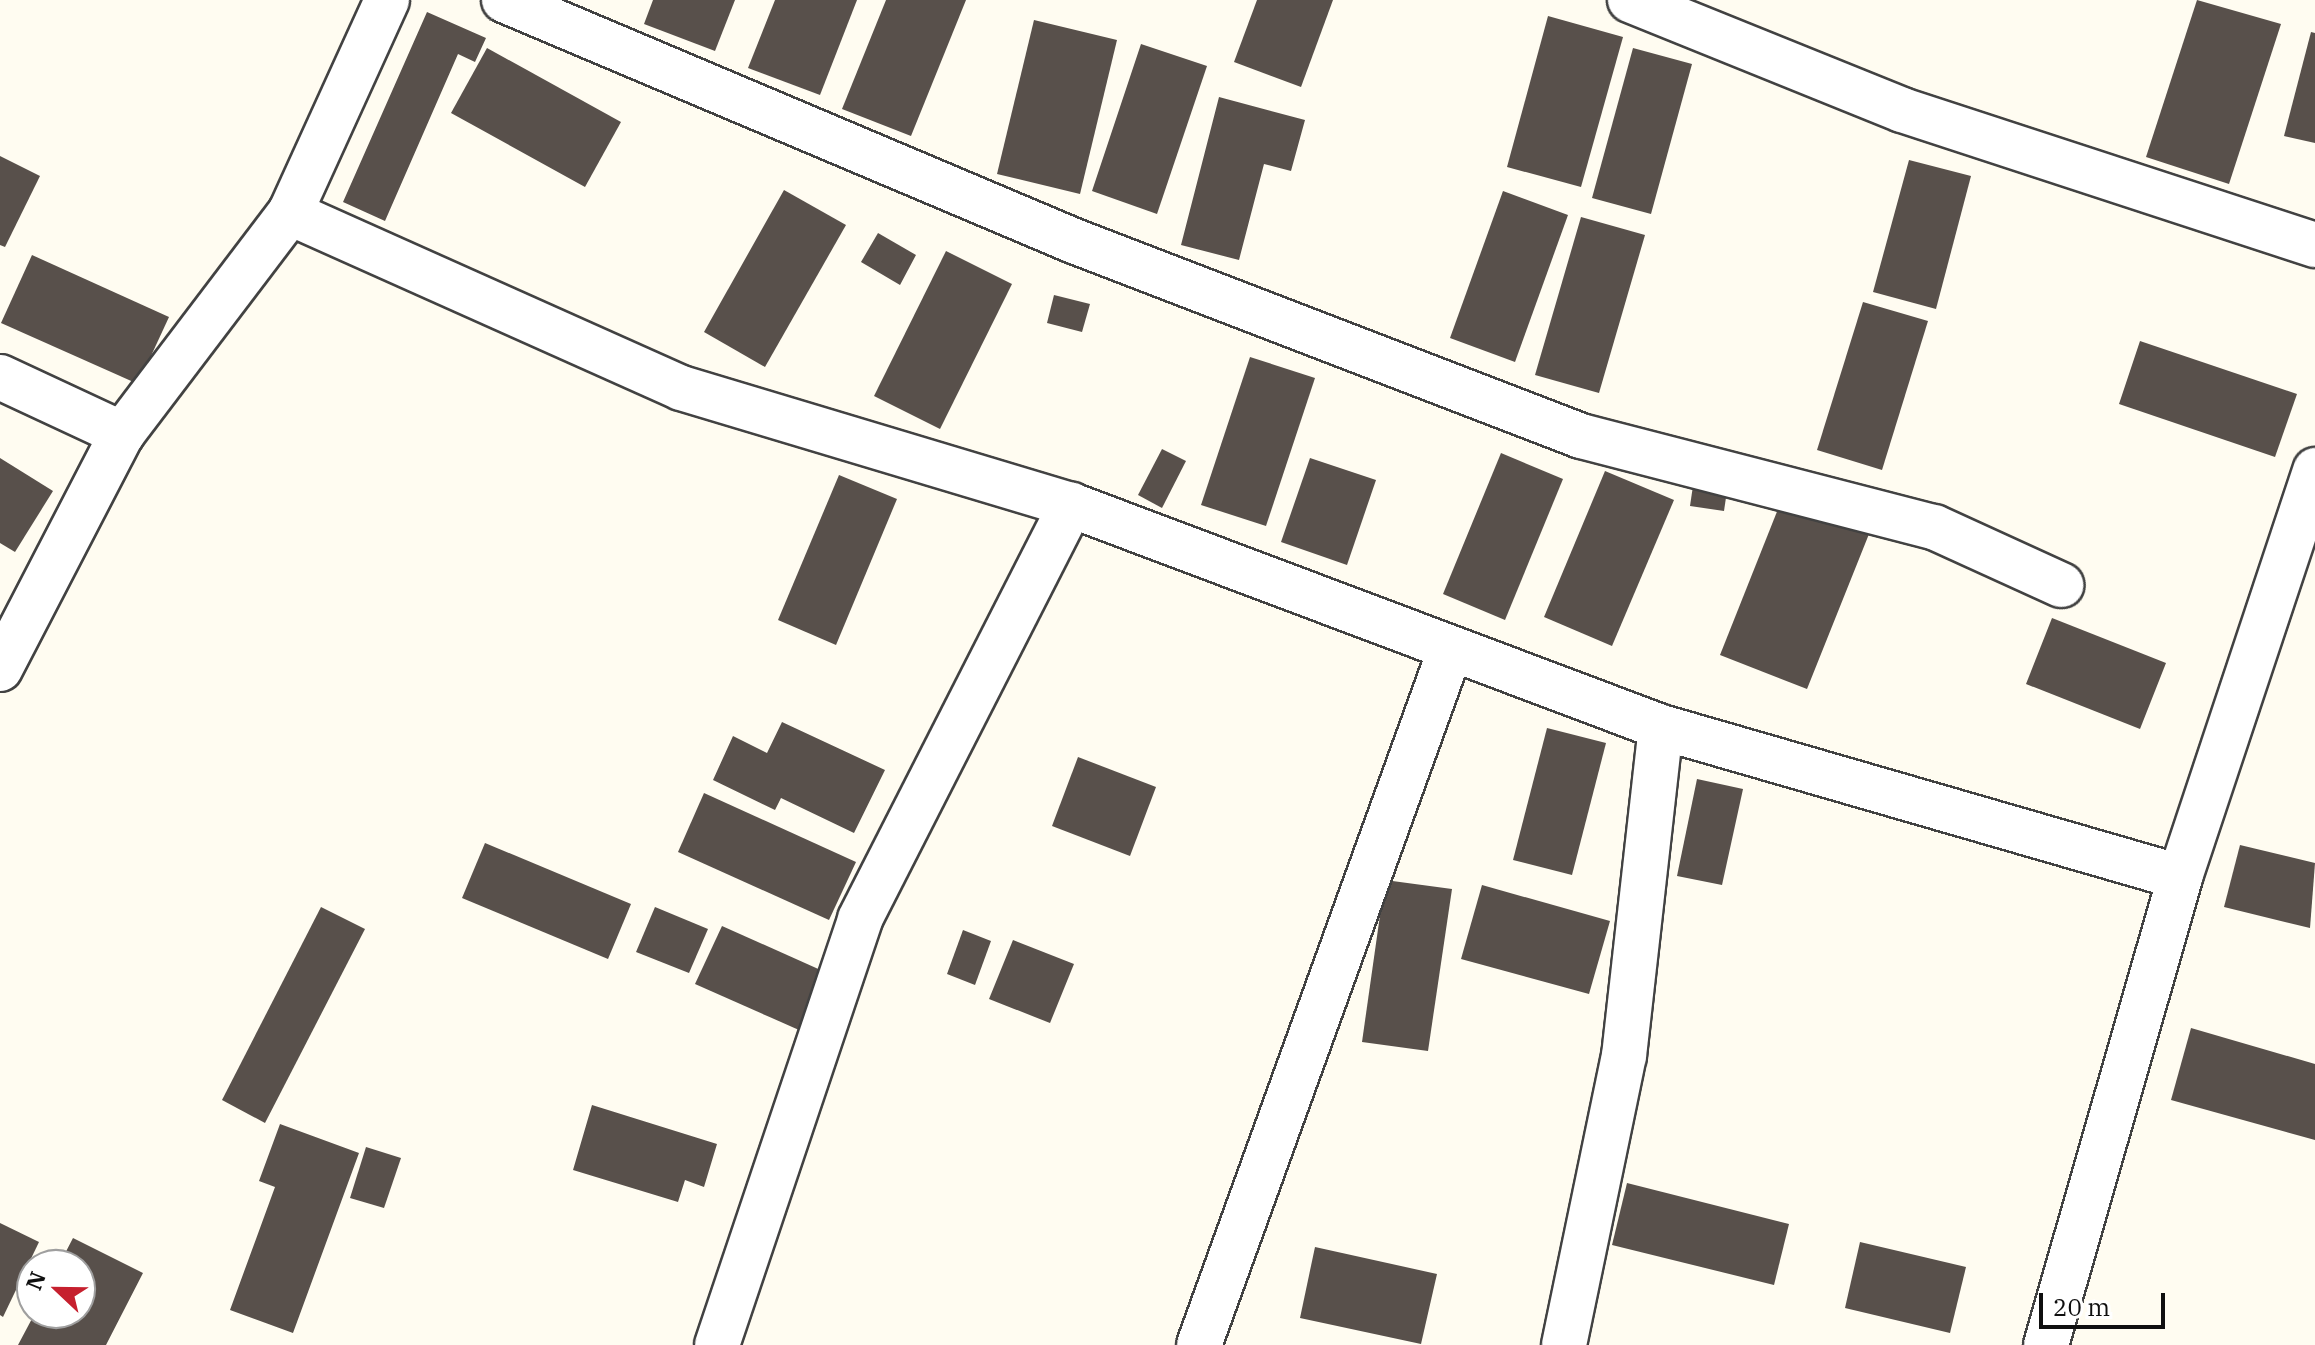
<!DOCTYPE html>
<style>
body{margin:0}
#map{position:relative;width:2315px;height:1345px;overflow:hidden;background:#fffcf1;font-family:"IBM Plex Serif",serif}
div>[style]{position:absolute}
.building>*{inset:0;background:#58504b}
.roads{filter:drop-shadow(2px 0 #424242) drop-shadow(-2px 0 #424242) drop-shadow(0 2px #424242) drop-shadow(0 -2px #424242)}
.minor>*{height:44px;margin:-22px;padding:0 22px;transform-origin:22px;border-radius:22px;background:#fff}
span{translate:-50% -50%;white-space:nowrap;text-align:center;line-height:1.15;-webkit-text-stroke:8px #fff;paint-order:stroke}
.north{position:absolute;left:16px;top:1249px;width:80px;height:80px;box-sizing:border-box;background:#fff;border:2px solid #9f9f9f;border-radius:50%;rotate:292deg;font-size:22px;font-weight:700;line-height:32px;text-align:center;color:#0f0f0f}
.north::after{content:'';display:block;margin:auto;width:28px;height:36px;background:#c6202e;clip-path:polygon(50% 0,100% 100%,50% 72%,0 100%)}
.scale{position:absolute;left:2039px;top:1293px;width:126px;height:36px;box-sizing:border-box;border:4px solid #0f0f0f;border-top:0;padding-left:10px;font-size:24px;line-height:28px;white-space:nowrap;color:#0f0f0f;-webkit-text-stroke:6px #fff;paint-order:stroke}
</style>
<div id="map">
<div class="building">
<div style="clip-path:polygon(653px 0,735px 0,715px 51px,644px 24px)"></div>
<div style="clip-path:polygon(775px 0,857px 0,820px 95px,748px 68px)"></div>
<div style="clip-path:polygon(886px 0,966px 0,911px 136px,842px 109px)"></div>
<div style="clip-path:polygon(1257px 0,1333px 0,1301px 87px,1234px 62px)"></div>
<div style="clip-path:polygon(2197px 0,2281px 24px,2229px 184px,2146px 157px)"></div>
<div style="clip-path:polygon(427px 12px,486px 38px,475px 62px,458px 54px,385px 221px,343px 202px)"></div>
<div style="clip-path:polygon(1548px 16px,1623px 37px,1581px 187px,1507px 167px)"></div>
<div style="clip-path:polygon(1034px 20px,1117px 40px,1080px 194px,997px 174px)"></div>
<div style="clip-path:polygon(2311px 32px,2315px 33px,2315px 143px,2284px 136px)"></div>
<div style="clip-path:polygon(1141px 44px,1207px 66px,1157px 214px,1092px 191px)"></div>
<div style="clip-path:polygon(487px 48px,621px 122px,585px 187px,451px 113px)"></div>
<div style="clip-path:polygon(1633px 48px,1692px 64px,1651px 214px,1592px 198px)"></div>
<div style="clip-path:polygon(1219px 97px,1305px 120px,1291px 171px,1264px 164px,1239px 260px,1181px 245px)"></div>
<div style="clip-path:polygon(0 156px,40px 176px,5px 247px,0 245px)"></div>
<div style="clip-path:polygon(1909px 160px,1971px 176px,1936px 309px,1873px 292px)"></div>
<div style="clip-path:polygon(784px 190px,846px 225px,765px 367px,704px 332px)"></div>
<div style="clip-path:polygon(1503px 191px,1568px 215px,1515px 362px,1450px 338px)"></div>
<div style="clip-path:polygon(1581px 217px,1645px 235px,1599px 393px,1535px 375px)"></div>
<div style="clip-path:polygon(878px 233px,916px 255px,900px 285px,861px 262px)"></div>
<div style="clip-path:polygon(946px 251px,1012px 284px,940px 429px,874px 396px)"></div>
<div style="clip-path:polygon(32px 255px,169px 317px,138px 384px,1px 323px)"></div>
<div style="clip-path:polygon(1054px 295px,1090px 304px,1082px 332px,1047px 323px)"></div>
<div style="clip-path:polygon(1863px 302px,1928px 321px,1882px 470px,1817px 450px)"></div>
<div style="clip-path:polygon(2140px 341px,2297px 394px,2275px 457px,2119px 404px)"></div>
<div style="clip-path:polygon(1250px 357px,1315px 378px,1266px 526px,1201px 505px)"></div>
<div style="clip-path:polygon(1162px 449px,1186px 461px,1162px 508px,1138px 495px)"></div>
<div style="clip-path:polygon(1501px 453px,1563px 479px,1505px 620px,1443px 594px)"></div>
<div style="clip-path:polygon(0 458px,53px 491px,15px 552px,0 543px)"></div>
<div style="clip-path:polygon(1310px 458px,1376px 480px,1347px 565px,1281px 542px)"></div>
<div style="clip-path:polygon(1605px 471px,1674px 500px,1612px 646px,1544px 617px)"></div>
<div style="clip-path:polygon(839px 475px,897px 499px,836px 645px,778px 620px)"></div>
<div style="clip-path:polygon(1694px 479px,1728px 484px,1724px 511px,1690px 506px)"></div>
<div style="clip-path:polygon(1782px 499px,1869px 534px,1807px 689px,1720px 655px)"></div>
<div style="clip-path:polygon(2052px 618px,2166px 663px,2140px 729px,2026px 684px)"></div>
<div style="clip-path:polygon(782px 722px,885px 770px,854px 833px,781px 798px,775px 810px,713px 780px,733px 736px,767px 753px)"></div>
<div style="clip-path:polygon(1547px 728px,1606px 743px,1572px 875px,1513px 860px)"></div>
<div style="clip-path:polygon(1078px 757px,1156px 787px,1130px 856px,1052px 826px)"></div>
<div style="clip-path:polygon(1697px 779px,1743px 789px,1722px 885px,1677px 876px)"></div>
<div style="clip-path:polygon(704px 793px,856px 862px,829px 920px,678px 852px)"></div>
<div style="clip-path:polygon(485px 843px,631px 904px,608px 959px,462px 898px)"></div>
<div style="clip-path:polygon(2240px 845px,2315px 863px,2310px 928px,2224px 907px)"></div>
<div style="clip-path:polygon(1385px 880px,1452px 889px,1428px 1051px,1362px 1042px)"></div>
<div style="clip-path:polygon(1482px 885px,1610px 921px,1589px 994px,1461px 959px)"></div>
<div style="clip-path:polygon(321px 907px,365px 929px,265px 1123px,222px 1100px)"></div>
<div style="clip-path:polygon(655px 907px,708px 929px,689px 973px,636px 952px)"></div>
<div style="clip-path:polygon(722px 926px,825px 972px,799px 1030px,695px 984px)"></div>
<div style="clip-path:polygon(963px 930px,991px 941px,975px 985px,947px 974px)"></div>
<div style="clip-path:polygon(1013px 940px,1074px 964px,1050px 1023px,989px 999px)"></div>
<div style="clip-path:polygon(2191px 1028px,2315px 1064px,2315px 1140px,2171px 1100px)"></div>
<div style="clip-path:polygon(592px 1105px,717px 1144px,704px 1187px,685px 1180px,678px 1202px,573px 1170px)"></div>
<div style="clip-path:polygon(280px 1124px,359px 1153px,293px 1333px,230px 1310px,275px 1187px,259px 1181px)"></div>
<div style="clip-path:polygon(366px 1147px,401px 1158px,384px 1208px,350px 1198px)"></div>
<div style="clip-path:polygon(1627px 1183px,1789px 1224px,1774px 1285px,1612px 1245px)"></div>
<div style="clip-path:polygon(0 1223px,39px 1242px,3px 1317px,0 1315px)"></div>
<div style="clip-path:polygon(73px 1238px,143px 1273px,106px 1345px,18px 1345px,35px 1313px,80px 1313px,80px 1265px,59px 1265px)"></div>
<div style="clip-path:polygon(1860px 1242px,1966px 1267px,1950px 1333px,1845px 1308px)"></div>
<div style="clip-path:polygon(1315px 1247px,1437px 1274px,1421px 1344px,1300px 1318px)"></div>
</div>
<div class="roads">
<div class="minor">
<div style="left:504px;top:0;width:619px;rotate:22.92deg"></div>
<div style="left:1074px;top:241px;width:543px;rotate:21.04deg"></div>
<div style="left:1581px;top:436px;width:365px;rotate:14.5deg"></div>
<div style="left:1934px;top:527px;width:140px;rotate:24.5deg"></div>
<div style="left:1630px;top:0;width:293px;rotate:22deg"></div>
<div style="left:1902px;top:110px;width:435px;rotate:18.1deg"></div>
<div style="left:290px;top:213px;width:428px;rotate:24.1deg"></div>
<div style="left:681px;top:388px;width:407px;rotate:16.7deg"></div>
<div style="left:1071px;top:505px;width:630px;rotate:20.62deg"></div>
<div style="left:1661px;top:727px;width:540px;rotate:16.12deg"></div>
<div style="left:0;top:377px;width:135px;rotate:25deg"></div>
<div style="left:0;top:669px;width:265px;rotate:-62.6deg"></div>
<div style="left:122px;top:434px;width:278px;rotate:-52.8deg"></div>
<div style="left:290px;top:213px;width:234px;rotate:-65.5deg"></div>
<div style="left:717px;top:1345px;width:449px;rotate:-71.4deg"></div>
<div style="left:860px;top:919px;width:465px;rotate:-63deg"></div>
<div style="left:1199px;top:1345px;width:741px;rotate:-70.12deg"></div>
<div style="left:1564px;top:1345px;width:295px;rotate:-78.3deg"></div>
<div style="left:1624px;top:1056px;width:331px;rotate:-83.6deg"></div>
<div style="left:2046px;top:1345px;width:487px;rotate:-74deg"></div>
<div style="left:2180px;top:877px;width:429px;rotate:-71.6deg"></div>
</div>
</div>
<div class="north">N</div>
<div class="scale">20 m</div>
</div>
